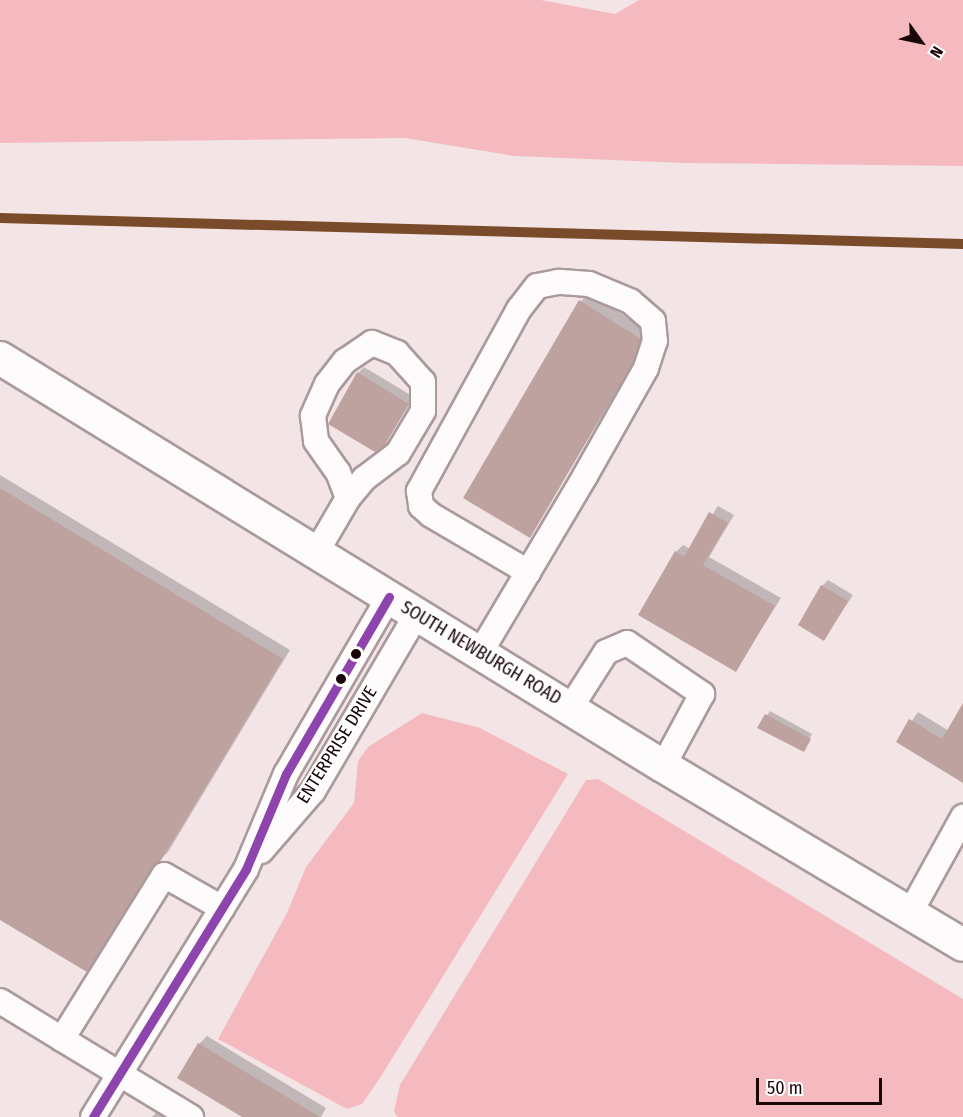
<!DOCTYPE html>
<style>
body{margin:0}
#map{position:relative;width:963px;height:1117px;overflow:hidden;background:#f3e5e6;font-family:"Fira Sans Condensed",sans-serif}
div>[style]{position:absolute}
.forest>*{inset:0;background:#f5bac0}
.shadow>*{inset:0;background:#0003}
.building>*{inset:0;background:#bea29f}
.roads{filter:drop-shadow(2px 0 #aa9a9b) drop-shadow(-2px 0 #aa9a9b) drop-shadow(0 2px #aa9a9b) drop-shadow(0 -2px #aa9a9b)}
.minor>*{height:24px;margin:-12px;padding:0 12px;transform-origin:12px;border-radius:12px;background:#fdfbfb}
.major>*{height:32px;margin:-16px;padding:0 16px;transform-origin:16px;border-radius:16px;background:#fdfbfb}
.bus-1>*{height:9px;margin:-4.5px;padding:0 4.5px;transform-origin:4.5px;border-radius:4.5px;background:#8e44ad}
.rail-1>*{height:10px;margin:-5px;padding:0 5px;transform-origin:5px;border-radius:5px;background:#7a4b2a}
.dots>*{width:16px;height:16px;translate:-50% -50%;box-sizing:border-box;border:3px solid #fff;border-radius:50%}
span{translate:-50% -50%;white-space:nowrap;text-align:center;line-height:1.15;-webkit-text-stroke:5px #fff;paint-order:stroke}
.street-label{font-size:18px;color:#1a0609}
.north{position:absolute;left:891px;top:12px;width:60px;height:60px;-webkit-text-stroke:4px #fff;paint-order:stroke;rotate:123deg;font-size:16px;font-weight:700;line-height:24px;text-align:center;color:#1a0609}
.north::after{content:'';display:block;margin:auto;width:21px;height:27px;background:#1a0609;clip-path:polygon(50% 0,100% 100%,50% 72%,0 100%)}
.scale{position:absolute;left:756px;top:1078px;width:126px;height:27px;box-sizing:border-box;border:3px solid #1a0609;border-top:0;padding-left:8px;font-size:18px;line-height:21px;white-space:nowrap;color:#1a0609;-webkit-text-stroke:4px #fff;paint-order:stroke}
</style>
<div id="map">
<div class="forest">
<div style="clip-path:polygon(0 0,541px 0,615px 14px,639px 0,963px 0,963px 166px,684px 163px,514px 156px,405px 138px,0 143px)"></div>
<div style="clip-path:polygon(422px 713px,480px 728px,568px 774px,380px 1078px,362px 1104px,347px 1109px,218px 1039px,287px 913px,306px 867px,354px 803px,358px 761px,368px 747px)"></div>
<div style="clip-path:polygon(598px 779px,963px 999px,963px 1117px,397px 1117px,394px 1111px,400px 1085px,586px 780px)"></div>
</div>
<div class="shadow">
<div style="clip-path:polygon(589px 293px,648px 331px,641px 352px,529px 536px,581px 301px)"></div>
<div style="clip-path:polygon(364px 367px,414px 397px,384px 444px,358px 373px)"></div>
<div style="clip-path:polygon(0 475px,290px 650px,168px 852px,157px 862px,86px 971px,0 918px)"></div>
<div style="clip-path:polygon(718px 506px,734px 515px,709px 557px,781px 598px,736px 670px,676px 552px,683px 545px,690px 549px)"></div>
<div style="clip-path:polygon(828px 580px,853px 595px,824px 639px,822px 586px)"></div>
<div style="clip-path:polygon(963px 706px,963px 781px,898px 741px,918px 712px,949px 731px)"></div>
<div style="clip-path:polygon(770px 711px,812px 734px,804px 748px,759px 727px)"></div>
<div style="clip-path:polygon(207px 1036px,326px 1108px,321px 1117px,245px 1117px,199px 1044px)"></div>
<div style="clip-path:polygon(161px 1108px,175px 1117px,152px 1117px)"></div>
</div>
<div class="building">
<div style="clip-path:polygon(579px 300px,641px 339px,633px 362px,530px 538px,463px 498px)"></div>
<div style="clip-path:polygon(357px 372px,409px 404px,385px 445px,375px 452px,328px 424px)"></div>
<div style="clip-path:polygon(0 488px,283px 659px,160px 862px,152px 867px,87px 972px,0 920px)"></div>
<div style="clip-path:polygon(709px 512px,728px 523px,703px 565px,775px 606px,736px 672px,638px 615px,675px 551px,684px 557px)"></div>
<div style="clip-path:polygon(821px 585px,848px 601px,824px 641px,798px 625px)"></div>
<div style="clip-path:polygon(963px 703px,963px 783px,896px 742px,909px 719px,942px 739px)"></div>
<div style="clip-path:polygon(765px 714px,811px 739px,804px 752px,757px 728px)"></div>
<div style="clip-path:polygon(198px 1043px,320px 1117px,242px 1117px,177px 1078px)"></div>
</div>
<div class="roads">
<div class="minor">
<div style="left:316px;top:553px;width:64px;rotate:-59.8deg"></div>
<div style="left:348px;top:498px;width:26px;rotate:-50deg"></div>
<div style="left:365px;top:478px;width:41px;rotate:-37.1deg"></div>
<div style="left:398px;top:453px;width:49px;rotate:-59.2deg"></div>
<div style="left:423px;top:411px;width:29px;rotate:-90deg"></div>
<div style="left:423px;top:382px;width:39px;rotate:-132deg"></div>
<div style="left:397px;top:353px;width:27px;rotate:-158deg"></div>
<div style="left:372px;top:343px;width:32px;rotate:146deg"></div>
<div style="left:345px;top:361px;width:29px;rotate:128deg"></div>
<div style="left:327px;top:384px;width:35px;rotate:114deg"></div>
<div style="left:313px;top:416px;width:25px;rotate:83deg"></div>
<div style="left:316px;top:441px;width:38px;rotate:55deg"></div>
<div style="left:338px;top:472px;width:28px;rotate:69deg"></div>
<div style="left:480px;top:653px;width:206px;rotate:-59.3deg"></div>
<div style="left:585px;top:476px;width:124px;rotate:-60.5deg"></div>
<div style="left:646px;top:368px;width:28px;rotate:-72deg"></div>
<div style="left:655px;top:341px;width:20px;rotate:-96deg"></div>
<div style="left:653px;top:321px;width:30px;rotate:-139deg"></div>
<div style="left:630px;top:301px;width:44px;rotate:-157.5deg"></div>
<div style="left:589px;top:284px;width:31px;rotate:-176deg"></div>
<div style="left:558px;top:282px;width:21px;rotate:169deg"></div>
<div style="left:537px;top:286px;width:29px;rotate:128deg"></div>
<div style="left:519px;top:309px;width:208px;rotate:118.8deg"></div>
<div style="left:419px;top:491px;width:15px;rotate:82deg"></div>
<div style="left:421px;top:506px;width:13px;rotate:42deg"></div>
<div style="left:431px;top:515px;width:113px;rotate:30.4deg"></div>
<div style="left:571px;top:707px;width:65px;rotate:-57.5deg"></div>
<div style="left:606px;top:652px;width:23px;rotate:-23deg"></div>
<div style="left:627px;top:643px;width:91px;rotate:34.2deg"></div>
<div style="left:702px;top:694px;width:82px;rotate:118.4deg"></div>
<div style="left:261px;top:851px;width:79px;rotate:-49.1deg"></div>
<div style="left:313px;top:791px;width:205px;rotate:-59.6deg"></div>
<div style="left:910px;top:913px;width:110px;rotate:-61.1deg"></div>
<div style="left:0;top:1001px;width:73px;rotate:31.5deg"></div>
<div style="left:62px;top:1039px;width:193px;rotate:-58.1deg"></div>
<div style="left:164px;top:875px;width:67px;rotate:29.6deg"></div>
<div style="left:62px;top:1039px;width:151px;rotate:31.2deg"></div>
<div style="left:93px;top:1117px;width:291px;rotate:-58.3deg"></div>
<div style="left:246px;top:869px;width:103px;rotate:-67.2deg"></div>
<div style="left:286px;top:774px;width:205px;rotate:-59.8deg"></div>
</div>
<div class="major">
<div style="left:0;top:358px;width:778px;rotate:31.61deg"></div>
<div style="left:663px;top:766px;width:349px;rotate:30.8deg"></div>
</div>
</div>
<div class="bus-1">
<div style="left:93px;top:1117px;width:291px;rotate:-58.3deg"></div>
<div style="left:246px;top:869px;width:103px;rotate:-67.2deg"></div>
<div style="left:286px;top:774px;width:205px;rotate:-59.8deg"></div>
</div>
<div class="rail-1">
<div style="left:0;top:218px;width:963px;rotate:1.55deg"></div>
</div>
<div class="dots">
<div style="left:356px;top:654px;background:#1a0609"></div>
<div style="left:341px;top:679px;background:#1a0609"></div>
</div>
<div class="street-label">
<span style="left:481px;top:653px;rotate:31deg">SOUTH NEWBURGH ROAD</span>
<span style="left:337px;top:745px;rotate:-58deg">ENTERPRISE DRIVE</span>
</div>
<div class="north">N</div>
<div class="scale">50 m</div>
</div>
